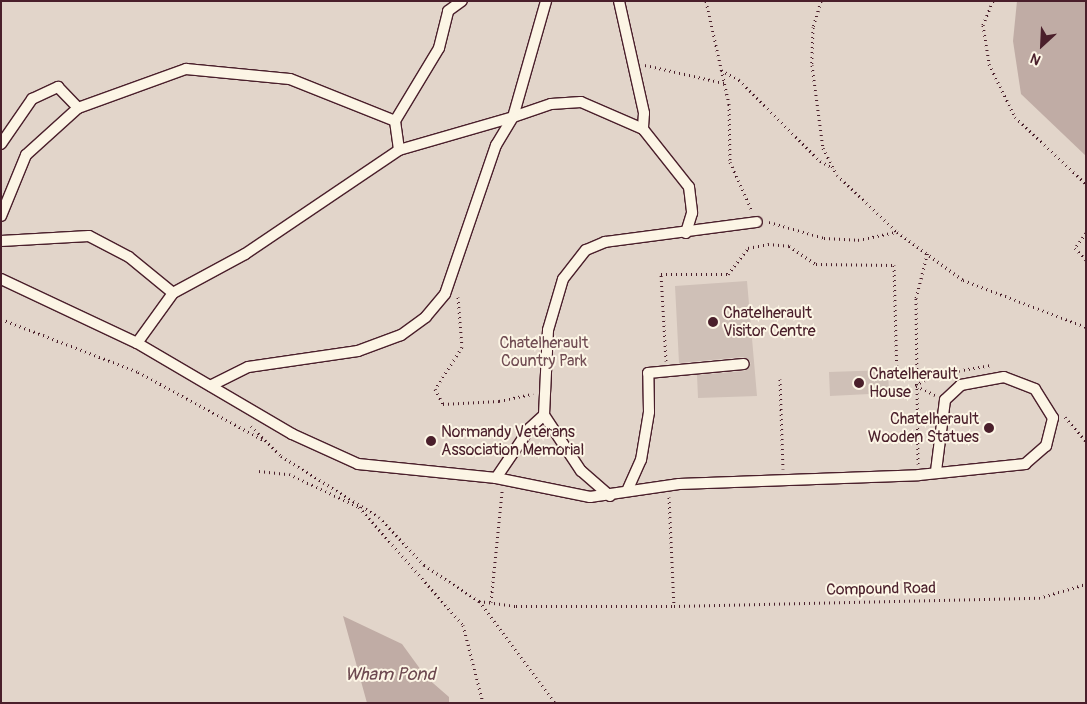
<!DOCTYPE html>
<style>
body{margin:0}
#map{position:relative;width:1087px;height:704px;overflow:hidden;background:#fcf5e5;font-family:Pangolin,sans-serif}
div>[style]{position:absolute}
.green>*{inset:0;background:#e2d5ca}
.water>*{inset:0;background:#c0aca5}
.building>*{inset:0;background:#cfc0b7}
.path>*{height:3px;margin-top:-1.5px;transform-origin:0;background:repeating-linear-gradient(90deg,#4a1f2b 0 1px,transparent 0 5px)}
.roads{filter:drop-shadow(1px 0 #4a1f2b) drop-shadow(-1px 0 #4a1f2b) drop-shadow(0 1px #4a1f2b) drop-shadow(0 -1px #4a1f2b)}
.lane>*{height:10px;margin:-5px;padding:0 5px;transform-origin:5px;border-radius:5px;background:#fcf5e5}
.dots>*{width:14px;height:14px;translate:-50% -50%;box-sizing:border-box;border:2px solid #fcf5e5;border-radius:50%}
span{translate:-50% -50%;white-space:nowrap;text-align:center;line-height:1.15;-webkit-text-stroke:4px #fcf5e5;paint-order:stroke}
.poi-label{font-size:16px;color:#4a1f2b}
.left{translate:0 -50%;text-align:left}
.right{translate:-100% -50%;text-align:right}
.park-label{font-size:16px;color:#704c53}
.street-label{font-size:16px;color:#4a1f2b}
.water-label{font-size:18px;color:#6d4950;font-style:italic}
.frame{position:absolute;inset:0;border:2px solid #4a1f2b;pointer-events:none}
.north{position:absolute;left:1017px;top:20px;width:50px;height:50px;-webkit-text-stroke:4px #fcf5e5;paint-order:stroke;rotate:205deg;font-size:14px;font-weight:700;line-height:20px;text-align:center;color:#4a1f2b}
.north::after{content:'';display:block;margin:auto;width:18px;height:22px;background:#4a1f2b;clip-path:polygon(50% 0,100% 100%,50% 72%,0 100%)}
</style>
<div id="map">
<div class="green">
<div style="clip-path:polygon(1px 1px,1086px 1px,1086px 703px,1px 703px)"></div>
</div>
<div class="water">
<div style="clip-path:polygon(1017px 1px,1086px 1px,1086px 156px,1021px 94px,1013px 41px)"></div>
<div style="clip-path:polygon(343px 616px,402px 644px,426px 677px,449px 697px,449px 703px,367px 703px)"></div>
</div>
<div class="building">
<div style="clip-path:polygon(747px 281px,757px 396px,698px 398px,697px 375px,745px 371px,751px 363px,743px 357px,679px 363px,675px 286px)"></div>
<div style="clip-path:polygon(888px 370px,889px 393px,830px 396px,829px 372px)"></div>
</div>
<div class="path">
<div style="left:706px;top:1px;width:106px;rotate:77.4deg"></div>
<div style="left:729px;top:104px;width:58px;rotate:89deg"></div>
<div style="left:730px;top:162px;width:54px;rotate:65.8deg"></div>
<div style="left:821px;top:1px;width:27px;rotate:107deg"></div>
<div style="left:813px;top:27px;width:38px;rotate:92deg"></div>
<div style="left:812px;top:65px;width:84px;rotate:82.5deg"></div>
<div style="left:823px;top:148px;width:30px;rotate:63deg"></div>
<div style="left:837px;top:175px;width:83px;rotate:43.5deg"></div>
<div style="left:993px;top:1px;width:26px;rotate:113deg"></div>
<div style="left:983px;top:25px;width:39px;rotate:81deg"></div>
<div style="left:989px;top:64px;width:59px;rotate:63.9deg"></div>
<div style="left:1015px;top:117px;width:98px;rotate:43.3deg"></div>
<div style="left:645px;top:65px;width:81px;rotate:12.8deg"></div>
<div style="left:721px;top:70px;width:21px;rotate:29deg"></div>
<div style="left:739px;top:80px;width:115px;rotate:45deg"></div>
<div style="left:820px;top:161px;width:15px;rotate:28deg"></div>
<div style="left:769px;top:222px;width:57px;rotate:16.2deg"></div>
<div style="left:824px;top:238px;width:34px;rotate:3deg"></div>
<div style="left:858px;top:240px;width:40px;rotate:-12deg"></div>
<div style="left:897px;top:232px;width:82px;rotate:36deg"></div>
<div style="left:963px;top:280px;width:132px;rotate:20.9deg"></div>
<div style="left:1086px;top:233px;width:19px;rotate:126deg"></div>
<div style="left:1075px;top:248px;width:16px;rotate:47deg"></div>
<div style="left:458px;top:297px;width:50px;rotate:85.4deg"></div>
<div style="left:462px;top:347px;width:50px;rotate:122.7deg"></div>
<div style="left:435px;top:389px;width:17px;rotate:62deg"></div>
<div style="left:443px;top:404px;width:56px;rotate:-3.1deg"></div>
<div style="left:499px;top:401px;width:35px;rotate:-12deg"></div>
<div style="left:1px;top:319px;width:147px;rotate:21.1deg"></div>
<div style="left:138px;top:372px;width:142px;rotate:28.5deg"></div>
<div style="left:666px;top:361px;width:87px;rotate:-93.3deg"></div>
<div style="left:661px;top:274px;width:67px"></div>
<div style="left:728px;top:274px;width:33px;rotate:-52deg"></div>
<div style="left:748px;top:248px;width:20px;rotate:-11deg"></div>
<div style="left:768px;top:244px;width:21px;rotate:5deg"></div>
<div style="left:789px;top:246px;width:32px;rotate:34deg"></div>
<div style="left:816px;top:264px;width:78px;rotate:0.7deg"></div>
<div style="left:894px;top:265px;width:111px;rotate:88.5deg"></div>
<div style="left:897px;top:376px;width:18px"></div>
<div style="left:780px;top:379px;width:90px;rotate:88.1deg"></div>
<div style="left:915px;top:385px;width:26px;rotate:-25deg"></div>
<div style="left:939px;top:374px;width:53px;rotate:-9.8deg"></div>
<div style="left:916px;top:386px;width:21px;rotate:25deg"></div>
<div style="left:1065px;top:417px;width:32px;rotate:49deg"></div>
<div style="left:251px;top:426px;width:42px;rotate:45deg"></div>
<div style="left:281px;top:456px;width:115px;rotate:31.9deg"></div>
<div style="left:379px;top:517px;width:66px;rotate:46.8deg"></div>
<div style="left:424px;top:565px;width:66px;rotate:33.2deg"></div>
<div style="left:479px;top:601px;width:127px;rotate:53.3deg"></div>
<div style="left:918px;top:464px;width:166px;rotate:-90.7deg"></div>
<div style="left:916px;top:298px;width:49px;rotate:-75.7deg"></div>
<div style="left:259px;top:471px;width:30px;rotate:6deg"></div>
<div style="left:289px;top:474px;width:77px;rotate:25.2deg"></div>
<div style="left:359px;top:507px;width:157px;rotate:48.6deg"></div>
<div style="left:463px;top:625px;width:81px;rotate:75.6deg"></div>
<div style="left:669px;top:497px;width:109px;rotate:87.4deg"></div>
<div style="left:479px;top:601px;width:37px;rotate:8deg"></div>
<div style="left:516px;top:606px;width:158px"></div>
<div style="left:674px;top:606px;width:365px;rotate:-1.3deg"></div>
<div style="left:1039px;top:598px;width:49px;rotate:-16.6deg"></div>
<div style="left:491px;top:602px;width:112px;rotate:-84.3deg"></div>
</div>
<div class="roads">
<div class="lane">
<div style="left:619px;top:1px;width:115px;rotate:77.4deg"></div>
<div style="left:644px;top:113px;width:16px;rotate:94deg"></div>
<div style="left:513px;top:117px;width:40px;rotate:-18.9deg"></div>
<div style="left:551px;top:104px;width:30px;rotate:-4deg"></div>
<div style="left:581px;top:102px;width:68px;rotate:23.5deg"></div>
<div style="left:643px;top:129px;width:74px;rotate:51.6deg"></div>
<div style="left:689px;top:187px;width:26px;rotate:83deg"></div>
<div style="left:692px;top:213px;width:21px;rotate:107deg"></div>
<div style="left:513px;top:117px;width:121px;rotate:-74.1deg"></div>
<div style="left:395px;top:121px;width:85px;rotate:-58.9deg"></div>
<div style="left:439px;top:48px;width:38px;rotate:-76deg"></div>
<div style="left:448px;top:11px;width:17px;rotate:-36deg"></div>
<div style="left:1px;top:144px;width:55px;rotate:-55.4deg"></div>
<div style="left:32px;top:99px;width:29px;rotate:-25deg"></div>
<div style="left:58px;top:87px;width:29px;rotate:46deg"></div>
<div style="left:1px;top:216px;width:66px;rotate:-67.7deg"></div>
<div style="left:26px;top:155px;width:70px;rotate:-42.1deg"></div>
<div style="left:78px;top:108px;width:115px;rotate:-19.9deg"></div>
<div style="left:186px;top:69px;width:104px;rotate:5.5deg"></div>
<div style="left:290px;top:79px;width:113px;rotate:21.8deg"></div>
<div style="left:395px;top:121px;width:29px;rotate:82deg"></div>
<div style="left:1px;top:241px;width:88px;rotate:-3.3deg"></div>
<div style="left:89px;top:236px;width:45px;rotate:27.7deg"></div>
<div style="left:129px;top:257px;width:57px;rotate:39.3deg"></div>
<div style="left:1px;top:279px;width:150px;rotate:25.2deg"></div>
<div style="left:137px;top:343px;width:180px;rotate:30.4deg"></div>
<div style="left:292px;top:434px;width:72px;rotate:24.4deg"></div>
<div style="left:358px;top:464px;width:139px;rotate:5.8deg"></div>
<div style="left:496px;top:478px;width:96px;rotate:11.4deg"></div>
<div style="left:590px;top:497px;width:90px;rotate:-8.3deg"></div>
<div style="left:679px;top:484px;width:240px;rotate:-2.1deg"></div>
<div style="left:919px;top:475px;width:107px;rotate:-5.9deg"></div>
<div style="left:1025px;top:464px;width:28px;rotate:-41deg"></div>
<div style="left:1046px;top:446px;width:29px;rotate:-76deg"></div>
<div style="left:1053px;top:418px;width:34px;rotate:-122deg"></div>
<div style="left:1035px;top:389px;width:33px;rotate:-159deg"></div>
<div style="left:1004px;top:377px;width:44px;rotate:169.5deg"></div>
<div style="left:961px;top:385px;width:22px;rotate:137deg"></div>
<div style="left:945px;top:400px;width:72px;rotate:97.2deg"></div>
<div style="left:137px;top:343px;width:62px;rotate:-54.2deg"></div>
<div style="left:173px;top:293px;width:82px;rotate:-28.4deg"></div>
<div style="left:245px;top:254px;width:186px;rotate:-34deg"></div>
<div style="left:399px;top:150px;width:119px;rotate:-16.1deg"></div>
<div style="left:513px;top:117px;width:33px;rotate:121deg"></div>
<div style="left:496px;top:145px;width:157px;rotate:108.9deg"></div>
<div style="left:445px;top:294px;width:30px;rotate:130deg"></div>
<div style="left:426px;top:317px;width:31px;rotate:144deg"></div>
<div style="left:401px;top:335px;width:46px;rotate:159.6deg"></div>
<div style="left:358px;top:351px;width:111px;rotate:171.7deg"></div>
<div style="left:248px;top:367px;width:42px;rotate:153.4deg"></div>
<div style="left:496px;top:478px;width:60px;rotate:-55.8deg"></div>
<div style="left:530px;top:428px;width:19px;rotate:-43deg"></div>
<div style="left:627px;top:491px;width:34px;rotate:-66deg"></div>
<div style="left:641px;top:460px;width:49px;rotate:-80.5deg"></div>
<div style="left:649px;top:412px;width:39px;rotate:-91deg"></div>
<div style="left:648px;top:373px;width:96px;rotate:-5.4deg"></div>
<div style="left:610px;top:496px;width:38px;rotate:-139deg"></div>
<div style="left:581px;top:471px;width:67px;rotate:-123.5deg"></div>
<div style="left:544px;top:415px;width:85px;rotate:-87.3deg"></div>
<div style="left:548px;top:330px;width:53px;rotate:-73.6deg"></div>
<div style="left:563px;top:279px;width:37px;rotate:-52deg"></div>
<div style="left:586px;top:250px;width:21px;rotate:-23deg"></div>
<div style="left:605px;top:242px;width:153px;rotate:-7.5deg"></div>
</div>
</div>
<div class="dots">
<div style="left:713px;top:322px;background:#4a1f2b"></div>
<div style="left:859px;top:383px;background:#4a1f2b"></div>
<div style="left:989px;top:428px;background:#4a1f2b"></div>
<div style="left:431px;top:441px;background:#4a1f2b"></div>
</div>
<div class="poi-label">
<span class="left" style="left:723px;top:322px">Chatelherault<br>Visitor Centre</span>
<span class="left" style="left:869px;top:383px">Chatelherault<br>House</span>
<span class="right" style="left:979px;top:428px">Chatelherault<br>Wooden Statues</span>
<span class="left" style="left:441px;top:441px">Normandy Veterans<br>Association Memorial</span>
</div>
<div class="park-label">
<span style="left:544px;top:352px">Chatelherault<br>Country Park</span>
</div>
<div class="street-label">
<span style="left:881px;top:589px;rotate:-1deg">Compound Road</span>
</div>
<div class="water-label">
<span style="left:390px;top:675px">Wham Pond</span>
</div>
<div class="frame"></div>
<div class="north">N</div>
</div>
